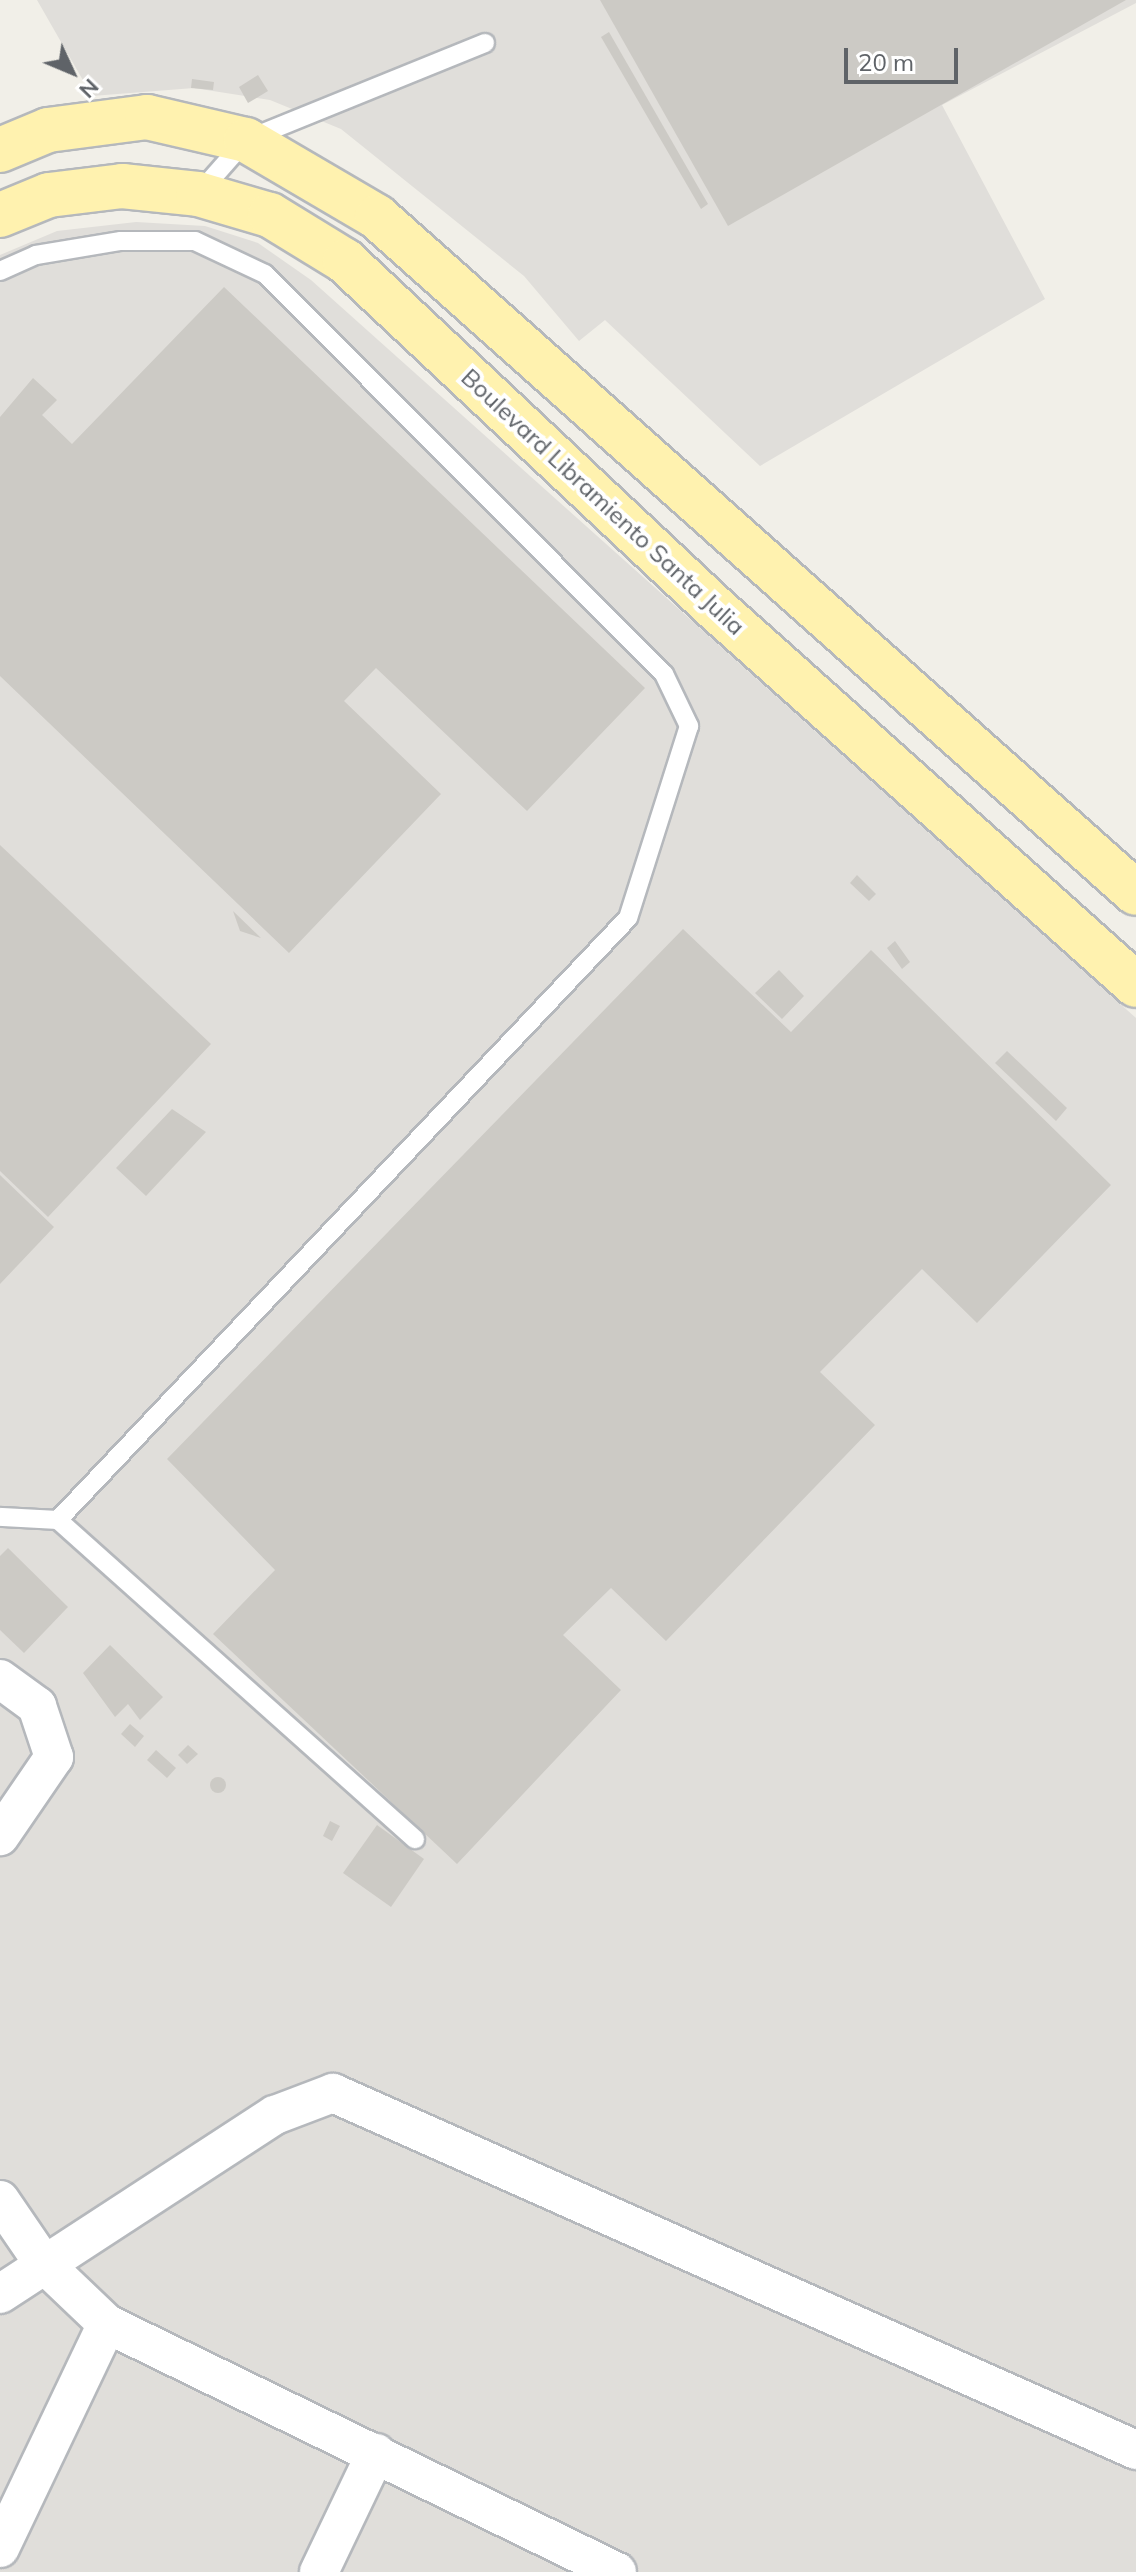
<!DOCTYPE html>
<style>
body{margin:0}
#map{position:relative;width:1136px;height:2572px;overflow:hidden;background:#f1efe8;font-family:Mulish,sans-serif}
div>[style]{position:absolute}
.industrial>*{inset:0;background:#e0deda}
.building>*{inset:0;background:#cccac5}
.round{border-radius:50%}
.roads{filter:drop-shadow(2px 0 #b5b8bc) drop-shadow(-2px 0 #b5b8bc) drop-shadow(0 2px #b5b8bc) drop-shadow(0 -2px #b5b8bc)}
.service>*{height:18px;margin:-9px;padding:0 9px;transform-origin:9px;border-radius:9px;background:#fff}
.minor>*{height:38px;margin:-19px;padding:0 19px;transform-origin:19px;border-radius:19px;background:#fff}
.primary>*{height:44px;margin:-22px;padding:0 22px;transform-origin:22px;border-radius:22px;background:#fff2af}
span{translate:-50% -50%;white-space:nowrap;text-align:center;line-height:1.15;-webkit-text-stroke:8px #fff;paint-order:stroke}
.street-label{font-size:24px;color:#5f6368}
.north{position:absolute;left:32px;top:32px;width:80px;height:80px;-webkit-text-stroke:6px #fff;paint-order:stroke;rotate:134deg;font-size:22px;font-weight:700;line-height:32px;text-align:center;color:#5f6368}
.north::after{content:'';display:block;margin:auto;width:28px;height:36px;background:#5f6368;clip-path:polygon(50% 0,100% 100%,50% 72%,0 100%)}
.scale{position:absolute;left:844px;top:48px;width:114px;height:36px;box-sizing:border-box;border:4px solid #5f6368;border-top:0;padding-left:10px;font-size:24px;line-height:28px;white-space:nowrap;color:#5f6368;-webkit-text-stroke:6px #fff;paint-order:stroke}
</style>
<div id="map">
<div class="industrial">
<div style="clip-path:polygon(37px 0,1136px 0,1136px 3px,942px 105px,1045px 299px,760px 466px,605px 320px,579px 341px,524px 276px,341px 129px,270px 100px,194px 88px,92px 96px)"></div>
<div style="clip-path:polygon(136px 222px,205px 226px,258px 243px,311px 280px,1136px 1018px,1136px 2572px,0 2572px,0 255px,57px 231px)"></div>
</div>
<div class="building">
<div style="clip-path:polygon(600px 0,1126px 0,728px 226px)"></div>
<div style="clip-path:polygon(609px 32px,708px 204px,701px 209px,601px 37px)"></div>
<div style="clip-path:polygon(258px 75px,268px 91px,248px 103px,239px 87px)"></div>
<div style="clip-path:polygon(192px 79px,214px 82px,213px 90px,191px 88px)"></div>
<div style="clip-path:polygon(224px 287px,645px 688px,527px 811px,376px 668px,344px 701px,441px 794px,289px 953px,0 676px,0 417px,33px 378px,57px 400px,42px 415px,72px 444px)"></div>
<div style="clip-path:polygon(0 845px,211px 1044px,48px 1217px,0 1171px)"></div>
<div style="clip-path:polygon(857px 875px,876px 894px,869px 901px,850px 883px)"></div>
<div style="clip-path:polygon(233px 911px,261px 938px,240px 931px)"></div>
<div style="clip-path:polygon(683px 929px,791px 1032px,871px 950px,1111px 1185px,977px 1323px,922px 1269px,820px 1372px,875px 1425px,666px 1641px,611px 1588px,563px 1635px,621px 1690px,457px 1864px,213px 1634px,275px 1570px,167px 1459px)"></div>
<div style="clip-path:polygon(895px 941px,910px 962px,902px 969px,887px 948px)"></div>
<div style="clip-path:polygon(779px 970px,804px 996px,782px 1019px,755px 993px)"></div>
<div style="clip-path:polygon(1007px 1051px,1067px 1108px,1056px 1121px,995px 1063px)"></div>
<div style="clip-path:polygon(172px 1109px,206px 1132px,146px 1196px,116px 1168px)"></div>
<div style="clip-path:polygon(0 1175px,54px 1227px,0 1284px)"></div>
<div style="clip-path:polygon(8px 1548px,68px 1607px,24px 1653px,0 1630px,0 1556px)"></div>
<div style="clip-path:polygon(110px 1645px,163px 1697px,140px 1720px,128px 1704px,115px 1717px,83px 1673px)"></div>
<div style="clip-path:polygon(130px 1724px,144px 1736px,135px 1747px,121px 1734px)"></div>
<div style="clip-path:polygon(188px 1745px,198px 1754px,187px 1764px,178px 1755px)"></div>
<div style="clip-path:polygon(156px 1750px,176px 1768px,167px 1778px,147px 1760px)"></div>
<div class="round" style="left:210px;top:1777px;width:16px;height:16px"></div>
<div style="clip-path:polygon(330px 1821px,340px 1826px,332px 1841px,323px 1836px)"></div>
<div style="clip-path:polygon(377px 1825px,424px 1859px,391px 1907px,343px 1873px)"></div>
</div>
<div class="roads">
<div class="service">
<div style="left:200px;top:192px;width:69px;rotate:-48.5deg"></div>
<div style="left:246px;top:140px;width:258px;rotate:-22.1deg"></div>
<div style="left:0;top:271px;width:39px;rotate:-24deg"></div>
<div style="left:36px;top:255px;width:86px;rotate:-9.4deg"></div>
<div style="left:121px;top:241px;width:74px"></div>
<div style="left:195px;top:241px;width:77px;rotate:25.2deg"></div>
<div style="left:265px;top:274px;width:565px;rotate:45.07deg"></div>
<div style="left:664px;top:674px;width:58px;rotate:64.3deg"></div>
<div style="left:689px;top:726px;width:201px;rotate:107.6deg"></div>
<div style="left:628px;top:918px;width:829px;rotate:133.44deg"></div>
<div style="left:58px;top:1520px;width:58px;rotate:-177deg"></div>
<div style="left:58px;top:1520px;width:479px;rotate:41.8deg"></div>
</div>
<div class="minor">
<div style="left:0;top:1679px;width:46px;rotate:36.1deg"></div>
<div style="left:37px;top:1706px;width:54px;rotate:71.6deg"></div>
<div style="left:54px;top:1757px;width:96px;rotate:124.4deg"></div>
<div style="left:0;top:2200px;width:76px;rotate:55.7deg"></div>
<div style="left:43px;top:2263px;width:88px;rotate:43.6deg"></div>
<div style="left:107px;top:2324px;width:567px;rotate:25.93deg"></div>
<div style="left:0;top:2294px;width:328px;rotate:-33.1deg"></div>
<div style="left:275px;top:2115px;width:62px;rotate:-20.8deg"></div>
<div style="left:333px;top:2093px;width:879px;rotate:23.97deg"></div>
<div style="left:0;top:2548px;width:248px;rotate:-64.5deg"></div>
<div style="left:319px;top:2572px;width:132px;rotate:-64.4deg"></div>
</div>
<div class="primary">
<div style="left:0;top:150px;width:52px;rotate:-22.6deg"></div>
<div style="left:48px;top:130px;width:100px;rotate:-7.5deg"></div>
<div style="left:147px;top:117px;width:102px;rotate:13.1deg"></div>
<div style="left:246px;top:140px;width:152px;rotate:30.4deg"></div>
<div style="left:377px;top:217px;width:1016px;rotate:41.69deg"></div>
<div style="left:0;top:215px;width:53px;rotate:-22.2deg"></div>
<div style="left:49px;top:195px;width:74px;rotate:-7deg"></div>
<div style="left:122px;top:186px;width:76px;rotate:6deg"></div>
<div style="left:198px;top:194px;width:75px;rotate:16.3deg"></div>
<div style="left:270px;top:215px;width:88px;rotate:31.5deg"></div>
<div style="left:345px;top:261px;width:507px;rotate:43.16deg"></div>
<div style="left:715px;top:608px;width:565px;rotate:41.84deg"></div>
</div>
</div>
<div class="street-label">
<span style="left:603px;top:502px;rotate:43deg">Boulevard Libramiento Santa Julia</span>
</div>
<div class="north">N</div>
<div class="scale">20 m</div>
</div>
